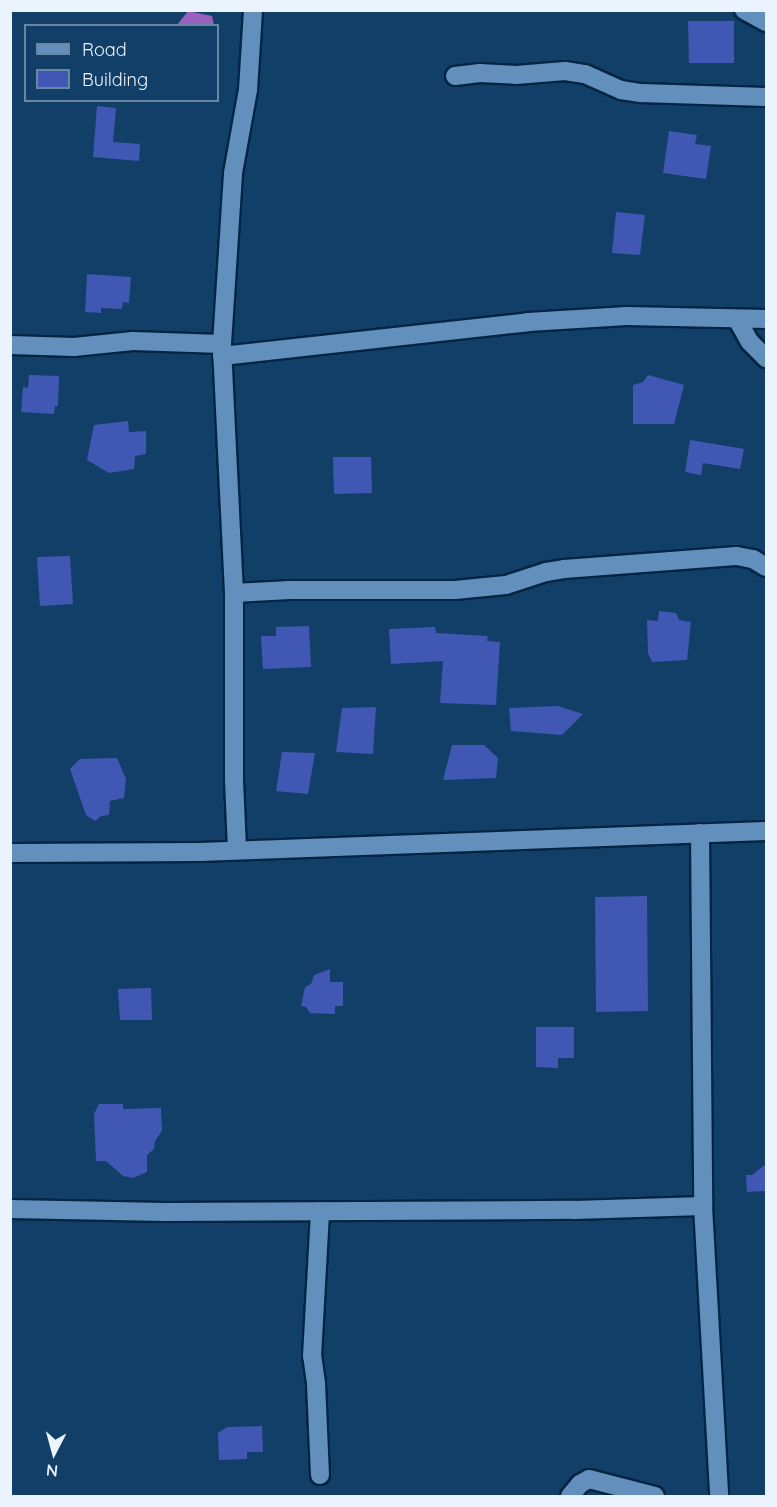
<!DOCTYPE html>
<style>
body{margin:0}
#map{position:relative;width:777px;height:1507px;overflow:hidden;background:#123f67;font-family:Quicksand,sans-serif}
div>[style]{position:absolute}
.water>*{inset:0;background:#9761bf}
.building>*{inset:0;background:#4058b4}
.roads{filter:drop-shadow(2px 0 #032543) drop-shadow(-2px 0 #032543) drop-shadow(0 2px #032543) drop-shadow(0 -2px #032543)}
.street>*{height:18px;margin:-9px;padding:0 9px;transform-origin:9px;border-radius:9px;background:#628fbc}
span{translate:-50% -50%;white-space:nowrap;text-align:center;line-height:1.15;-webkit-text-stroke:4.5px #123f67;paint-order:stroke}
.frame{position:absolute;inset:0;border:12px solid #ebf4fe;pointer-events:none}
.legend{position:absolute;left:24px;top:24px;width:195px;height:78px;box-sizing:border-box;background:#123f67;border:2px solid #6987a3;margin:0;padding:8px 10px;list-style:none;font-size:18px;color:#ebf4fe}
.legend li{display:flex;align-items:center;gap:12px;height:30px}
.legend b{width:30px;border:2px solid #6987a3}
.north{position:absolute;left:24px;top:1423px;width:60px;height:60px;-webkit-text-stroke:4px #123f67;paint-order:stroke;rotate:186deg;font-size:16px;font-weight:700;line-height:24px;text-align:center;color:#ebf4fe}
.north::after{content:'';display:block;margin:auto;width:21px;height:27px;background:#ebf4fe;clip-path:polygon(50% 0,100% 100%,50% 72%,0 100%)}
</style>
<div id="map">
<div class="water">
<div style="clip-path:polygon(188px 11px,212px 16px,214px 25px,177px 25px)"></div>
</div>
<div class="building">
<div style="clip-path:polygon(688px 21px,734px 21px,734px 63px,689px 63px)"></div>
<div style="clip-path:polygon(97px 106px,116px 108px,113px 142px,140px 144px,139px 161px,93px 157px)"></div>
<div style="clip-path:polygon(669px 131px,697px 135px,695px 144px,711px 146px,706px 179px,663px 173px)"></div>
<div style="clip-path:polygon(616px 212px,645px 215px,640px 255px,612px 253px)"></div>
<div style="clip-path:polygon(87px 274px,131px 277px,129px 303px,123px 302px,122px 309px,101px 308px,101px 313px,85px 312px)"></div>
<div style="clip-path:polygon(29px 375px,59px 376px,58px 406px,55px 406px,54px 414px,21px 412px,23px 387px,28px 388px)"></div>
<div style="clip-path:polygon(648px 375px,684px 385px,674px 424px,633px 424px,633px 385px,643px 382px)"></div>
<div style="clip-path:polygon(128px 421px,129px 432px,146px 431px,146px 454px,135px 456px,134px 469px,109px 473px,87px 460px,94px 425px)"></div>
<div style="clip-path:polygon(690px 440px,744px 449px,740px 469px,703px 463px,701px 475px,685px 472px)"></div>
<div style="clip-path:polygon(333px 457px,371px 457px,372px 493px,334px 494px)"></div>
<div style="clip-path:polygon(70px 556px,73px 604px,40px 606px,37px 557px)"></div>
<div style="clip-path:polygon(659px 611px,676px 613px,679px 620px,691px 622px,687px 660px,652px 662px,648px 653px,647px 620px,658px 621px)"></div>
<div style="clip-path:polygon(309px 626px,311px 667px,263px 669px,261px 636px,276px 636px,276px 627px)"></div>
<div style="clip-path:polygon(435px 627px,436px 633px,488px 636px,487px 641px,500px 642px,496px 705px,440px 703px,443px 661px,391px 664px,389px 629px)"></div>
<div style="clip-path:polygon(558px 706px,583px 714px,562px 735px,511px 731px,509px 708px)"></div>
<div style="clip-path:polygon(376px 707px,373px 754px,336px 752px,342px 708px)"></div>
<div style="clip-path:polygon(452px 745px,484px 745px,498px 758px,496px 778px,443px 780px)"></div>
<div style="clip-path:polygon(282px 752px,315px 753px,308px 794px,276px 791px)"></div>
<div style="clip-path:polygon(117px 758px,126px 779px,124px 798px,110px 801px,109px 815px,101px 816px,95px 821px,86px 815px,70px 769px,80px 759px)"></div>
<div style="clip-path:polygon(647px 896px,648px 1011px,596px 1012px,595px 897px)"></div>
<div style="clip-path:polygon(330px 969px,330px 982px,343px 982px,343px 1006px,335px 1006px,335px 1014px,310px 1013px,306px 1007px,301px 1006px,305px 987px,311px 984px,314px 975px)"></div>
<div style="clip-path:polygon(151px 988px,152px 1020px,120px 1020px,118px 989px)"></div>
<div style="clip-path:polygon(536px 1027px,574px 1027px,574px 1058px,558px 1058px,558px 1068px,536px 1067px)"></div>
<div style="clip-path:polygon(99px 1104px,123px 1104px,123px 1109px,161px 1108px,162px 1131px,155px 1141px,154px 1149px,147px 1155px,147px 1172px,133px 1178px,123px 1176px,106px 1161px,96px 1161px,94px 1114px)"></div>
<div style="clip-path:polygon(766px 1164px,766px 1191px,747px 1192px,746px 1175px,752px 1175px)"></div>
<div style="clip-path:polygon(262px 1426px,263px 1452px,247px 1452px,247px 1459px,219px 1460px,218px 1433px,227px 1427px)"></div>
</div>
<div class="roads">
<div class="street">
<div style="left:744px;top:10px;width:25px;rotate:29deg"></div>
<div style="left:455px;top:76px;width:25px;rotate:-7deg"></div>
<div style="left:480px;top:73px;width:36px;rotate:3deg"></div>
<div style="left:516px;top:75px;width:49px;rotate:-4.7deg"></div>
<div style="left:565px;top:71px;width:20px;rotate:9deg"></div>
<div style="left:585px;top:74px;width:39px;rotate:24deg"></div>
<div style="left:621px;top:90px;width:20px;rotate:9deg"></div>
<div style="left:641px;top:93px;width:125px;rotate:1.8deg"></div>
<div style="left:737px;top:319px;width:26px;rotate:61deg"></div>
<div style="left:750px;top:342px;width:23px;rotate:45deg"></div>
<div style="left:10px;top:345px;width:64px;rotate:1.8deg"></div>
<div style="left:74px;top:347px;width:59px;rotate:-5.8deg"></div>
<div style="left:133px;top:341px;width:89px;rotate:1.9deg"></div>
<div style="left:222px;top:356px;width:308px;rotate:-6.3deg"></div>
<div style="left:528px;top:322px;width:99px;rotate:-3.5deg"></div>
<div style="left:627px;top:316px;width:139px;rotate:1.2deg"></div>
<div style="left:234px;top:593px;width:56px;rotate:-3.1deg"></div>
<div style="left:290px;top:590px;width:165px"></div>
<div style="left:455px;top:590px;width:51px;rotate:-5.6deg"></div>
<div style="left:506px;top:585px;width:42px;rotate:-18deg"></div>
<div style="left:546px;top:572px;width:18px;rotate:-9deg"></div>
<div style="left:564px;top:569px;width:173px;rotate:-4.3deg"></div>
<div style="left:737px;top:556px;width:16px;rotate:11deg"></div>
<div style="left:753px;top:559px;width:15px;rotate:32deg"></div>
<div style="left:700px;top:833px;width:373px;rotate:89.5deg"></div>
<div style="left:703px;top:1206px;width:290px;rotate:86.8deg"></div>
<div style="left:237px;top:849px;width:70px;rotate:-92.5deg"></div>
<div style="left:234px;top:779px;width:186px;rotate:-90deg"></div>
<div style="left:234px;top:593px;width:249px;rotate:-92.8deg"></div>
<div style="left:222px;top:344px;width:171px;rotate:-86.3deg"></div>
<div style="left:233px;top:173px;width:84px;rotate:-79.8deg"></div>
<div style="left:248px;top:90px;width:80px;rotate:-86.4deg"></div>
<div style="left:10px;top:853px;width:190px;rotate:-0.3deg"></div>
<div style="left:200px;top:852px;width:566px;rotate:-2.12deg"></div>
<div style="left:10px;top:1209px;width:154px;rotate:1.1deg"></div>
<div style="left:164px;top:1212px;width:410px;rotate:-0.3deg"></div>
<div style="left:574px;top:1210px;width:129px;rotate:-1.8deg"></div>
<div style="left:320px;top:1475px;width:92px;rotate:-92.5deg"></div>
<div style="left:316px;top:1383px;width:27px;rotate:-98deg"></div>
<div style="left:312px;top:1356px;width:145px;rotate:-86.8deg"></div>
<div style="left:570px;top:1496px;width:16px;rotate:-50deg"></div>
<div style="left:580px;top:1484px;width:10px;rotate:-29deg"></div>
<div style="left:589px;top:1479px;width:68px;rotate:14.4deg"></div>
</div>
</div>
<div class="frame"></div>
<ul class="legend">
<li><b style="height:8px;background:#628fbc"></b>Road</li>
<li><b style="height:16px;background:#4058b4"></b>Building</li>
</ul>
<div class="north">N</div>
</div>
